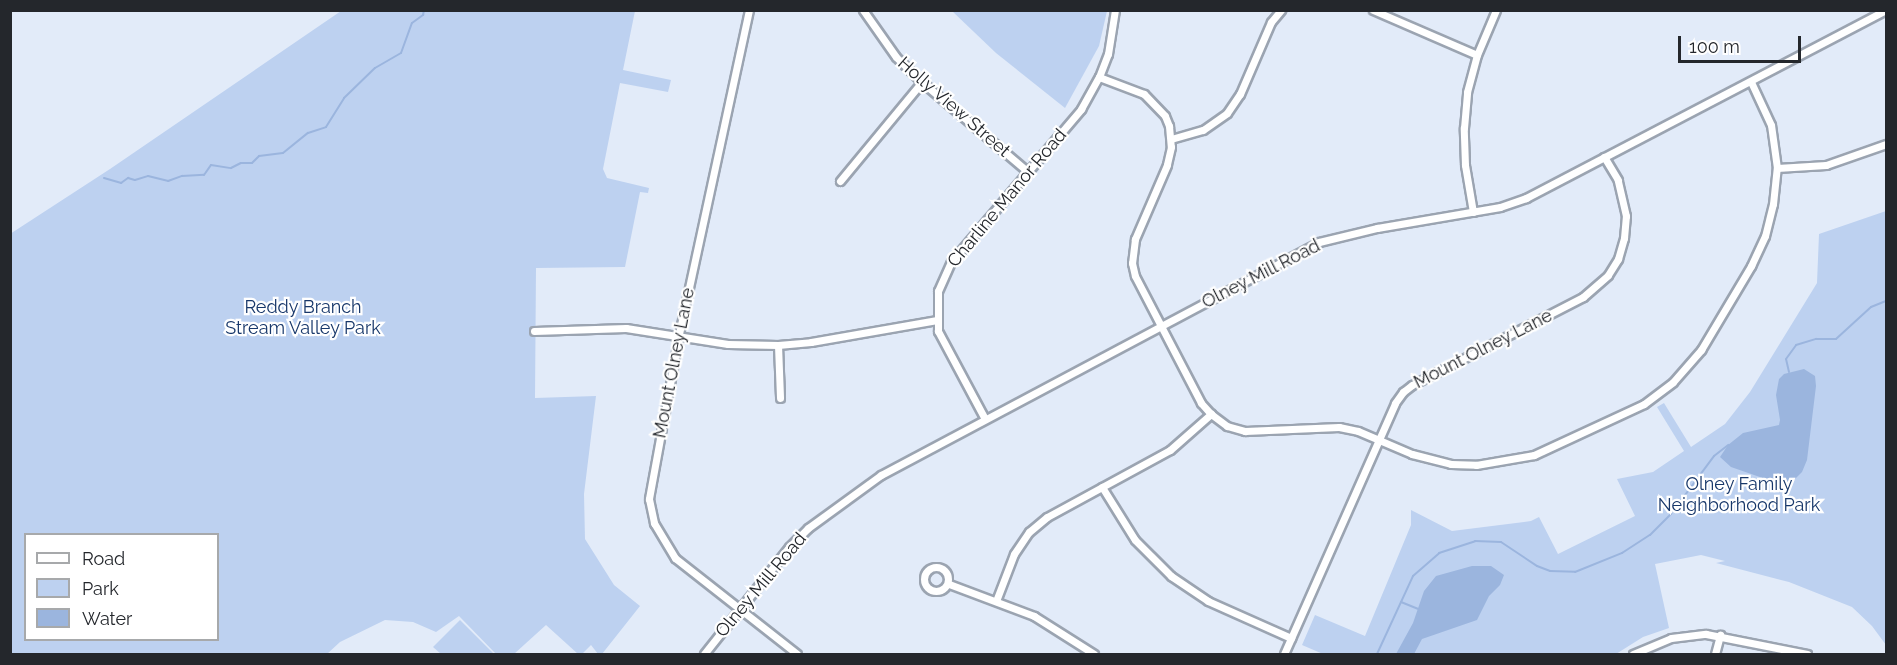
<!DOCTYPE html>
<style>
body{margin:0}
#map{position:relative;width:1897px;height:665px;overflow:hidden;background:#e2ebf9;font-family:Raleway,sans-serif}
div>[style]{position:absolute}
.green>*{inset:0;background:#bdd1f0}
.water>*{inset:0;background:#9bb5de}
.stream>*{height:2px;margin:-1px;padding:0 1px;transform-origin:1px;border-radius:1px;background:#9bb5de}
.roads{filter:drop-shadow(2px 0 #9ba4b1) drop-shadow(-2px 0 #9ba4b1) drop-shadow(0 2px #9ba4b1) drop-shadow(0 -2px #9ba4b1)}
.street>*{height:7px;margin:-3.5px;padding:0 3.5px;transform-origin:3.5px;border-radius:3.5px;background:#fff}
.street>.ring{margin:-3.5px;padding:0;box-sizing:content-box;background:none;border:7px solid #fff;border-radius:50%}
span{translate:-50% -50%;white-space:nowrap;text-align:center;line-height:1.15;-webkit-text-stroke:4.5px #fff;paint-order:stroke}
.street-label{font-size:18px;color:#24272c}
.park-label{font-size:18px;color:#17376a}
.frame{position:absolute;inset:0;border:12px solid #24272c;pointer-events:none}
.legend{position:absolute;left:24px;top:533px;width:195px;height:108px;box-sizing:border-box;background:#fff;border:2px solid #a7a9ab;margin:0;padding:8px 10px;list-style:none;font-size:18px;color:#24272c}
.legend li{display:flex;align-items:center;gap:12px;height:30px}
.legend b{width:30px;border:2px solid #a7a9ab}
.scale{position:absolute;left:1678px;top:36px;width:123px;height:27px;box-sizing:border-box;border:3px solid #24272c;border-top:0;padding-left:8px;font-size:18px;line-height:21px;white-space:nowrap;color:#24272c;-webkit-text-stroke:4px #fff;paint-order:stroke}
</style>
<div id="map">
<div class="green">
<div style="clip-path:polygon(evenodd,341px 11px,635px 11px,623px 70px,671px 80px,668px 92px,620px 83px,603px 169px,607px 178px,649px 188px,648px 193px,640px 192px,625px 267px,536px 268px,535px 398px,596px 396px,584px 494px,585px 539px,614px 585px,640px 606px,602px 654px,598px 654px,591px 645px,582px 654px,578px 654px,546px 625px,514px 654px,496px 654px,459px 616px,436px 632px,413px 622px,385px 620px,340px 642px,327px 654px,11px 654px,10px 234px,110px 169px,341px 11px,26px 534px,218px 534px,218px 640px,26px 640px,26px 534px)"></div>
<div style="clip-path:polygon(952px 11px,1107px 11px,1099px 46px,1065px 108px,996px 53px)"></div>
<div style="clip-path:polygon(1886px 211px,1886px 645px,1872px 626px,1852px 607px,1789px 582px,1716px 563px,1725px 561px,1701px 555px,1655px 564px,1669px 628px,1643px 637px,1616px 654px,1323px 654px,1302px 645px,1315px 615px,1365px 636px,1411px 525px,1411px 510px,1452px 531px,1531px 521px,1539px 517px,1558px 554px,1635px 516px,1617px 479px,1653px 472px,1684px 451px,1657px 407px,1664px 403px,1691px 447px,1725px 424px,1750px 392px,1817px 283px,1819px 234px)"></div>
<div style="clip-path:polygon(460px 620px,494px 654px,441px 654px,433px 647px)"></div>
</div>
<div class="water">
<div style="clip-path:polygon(1804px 369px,1815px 376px,1816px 386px,1807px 460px,1802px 472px,1794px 480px,1780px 484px,1731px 467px,1720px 457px,1728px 445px,1743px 433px,1779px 425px,1780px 420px,1776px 395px,1779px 379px,1784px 374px)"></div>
<div style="clip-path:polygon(1472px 566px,1491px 566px,1504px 575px,1500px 585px,1489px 596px,1477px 620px,1422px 639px,1414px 654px,1396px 654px,1413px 623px,1424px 591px,1436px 576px)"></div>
</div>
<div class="stream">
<div style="left:104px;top:178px;width:18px;rotate:16deg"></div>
<div style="left:121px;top:183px;width:9px;rotate:-36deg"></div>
<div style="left:128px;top:178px;width:7px;rotate:16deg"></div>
<div style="left:135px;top:180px;width:14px;rotate:-17deg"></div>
<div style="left:148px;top:176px;width:21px;rotate:14deg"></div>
<div style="left:168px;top:181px;width:15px;rotate:-20deg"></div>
<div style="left:182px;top:176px;width:22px;rotate:-3deg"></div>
<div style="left:204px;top:175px;width:12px;rotate:-55deg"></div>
<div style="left:211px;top:165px;width:20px;rotate:9deg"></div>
<div style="left:231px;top:168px;width:11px;rotate:-27deg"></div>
<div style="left:241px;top:163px;width:11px"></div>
<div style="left:252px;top:163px;width:10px;rotate:-45deg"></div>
<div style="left:259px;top:156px;width:24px;rotate:-7deg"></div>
<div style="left:283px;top:153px;width:32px;rotate:-39deg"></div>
<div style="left:308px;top:133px;width:19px;rotate:-18deg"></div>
<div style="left:326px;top:127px;width:34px;rotate:-58deg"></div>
<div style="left:344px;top:98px;width:43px;rotate:-44.1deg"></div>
<div style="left:375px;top:68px;width:30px;rotate:-30deg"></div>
<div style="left:401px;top:53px;width:32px;rotate:-70deg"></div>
<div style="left:412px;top:23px;width:14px;rotate:-36deg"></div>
<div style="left:423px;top:15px;width:5px;rotate:-79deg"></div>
<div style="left:1789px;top:372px;width:13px;rotate:-103deg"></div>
<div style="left:1786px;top:359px;width:17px;rotate:-54deg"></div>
<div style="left:1796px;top:345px;width:21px;rotate:-17deg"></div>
<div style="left:1816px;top:339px;width:20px"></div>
<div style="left:1836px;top:339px;width:47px;rotate:-42.4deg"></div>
<div style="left:1871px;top:307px;width:16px;rotate:-22deg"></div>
<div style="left:1401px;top:602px;width:18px;rotate:22deg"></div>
<div style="left:1377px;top:654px;width:86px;rotate:-65.2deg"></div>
<div style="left:1413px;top:576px;width:35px;rotate:-41deg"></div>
<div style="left:1439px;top:553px;width:38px;rotate:-18deg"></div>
<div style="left:1475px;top:541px;width:26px;rotate:2deg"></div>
<div style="left:1501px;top:542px;width:43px;rotate:33.7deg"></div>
<div style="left:1537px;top:566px;width:14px;rotate:21deg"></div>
<div style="left:1550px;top:571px;width:25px;rotate:2deg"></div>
<div style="left:1575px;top:572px;width:51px;rotate:-22deg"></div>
<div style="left:1622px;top:553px;width:33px;rotate:-33deg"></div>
<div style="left:1650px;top:535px;width:30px;rotate:-45deg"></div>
<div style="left:1671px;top:514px;width:72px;rotate:-53.4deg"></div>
<div style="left:1714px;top:456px;width:18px;rotate:-38deg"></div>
</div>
<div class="roads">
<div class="street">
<div style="left:749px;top:10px;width:332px;rotate:102.2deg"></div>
<div style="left:679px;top:335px;width:167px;rotate:100.4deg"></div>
<div style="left:649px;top:499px;width:25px;rotate:78deg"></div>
<div style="left:654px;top:523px;width:41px;rotate:59deg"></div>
<div style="left:675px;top:558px;width:155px;rotate:38.2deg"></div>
<div style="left:863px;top:10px;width:57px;rotate:54.9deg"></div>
<div style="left:896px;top:57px;width:36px;rotate:44deg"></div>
<div style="left:922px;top:82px;width:139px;rotate:40.3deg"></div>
<div style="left:1373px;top:10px;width:113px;rotate:23.4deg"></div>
<div style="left:1099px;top:77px;width:48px;rotate:20.7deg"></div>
<div style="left:1144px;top:94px;width:30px;rotate:46deg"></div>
<div style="left:1165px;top:116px;width:11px;rotate:68deg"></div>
<div style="left:1169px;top:126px;width:21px;rotate:85deg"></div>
<div style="left:1171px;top:147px;width:18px;rotate:103deg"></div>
<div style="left:1167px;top:165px;width:81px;rotate:113.4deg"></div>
<div style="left:1135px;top:239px;width:24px;rotate:97deg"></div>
<div style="left:1132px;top:263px;width:13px;rotate:77deg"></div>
<div style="left:1135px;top:276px;width:56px;rotate:62.5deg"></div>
<div style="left:1161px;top:326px;width:87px;rotate:62.5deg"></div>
<div style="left:1201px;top:403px;width:15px;rotate:48deg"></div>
<div style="left:1211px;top:414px;width:20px;rotate:37deg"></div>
<div style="left:1227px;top:426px;width:19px;rotate:16deg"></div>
<div style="left:1245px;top:431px;width:94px;rotate:-2.4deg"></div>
<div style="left:1339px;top:427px;width:19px;rotate:12deg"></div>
<div style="left:1358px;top:431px;width:59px;rotate:23.1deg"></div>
<div style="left:1412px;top:454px;width:40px;rotate:14.4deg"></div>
<div style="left:1451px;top:464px;width:25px;rotate:2deg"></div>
<div style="left:1476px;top:465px;width:59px;rotate:-9.8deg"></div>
<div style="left:1534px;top:455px;width:121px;rotate:-24.9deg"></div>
<div style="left:1644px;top:404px;width:36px;rotate:-37deg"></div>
<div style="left:1673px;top:382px;width:43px;rotate:-48.8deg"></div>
<div style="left:1701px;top:350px;width:98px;rotate:-59.2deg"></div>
<div style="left:1751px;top:266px;width:33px;rotate:-65deg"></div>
<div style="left:1765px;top:236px;width:33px;rotate:-76deg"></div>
<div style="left:1773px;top:204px;width:36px;rotate:-84deg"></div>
<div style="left:1777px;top:168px;width:43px;rotate:-97.9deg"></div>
<div style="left:1771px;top:125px;width:47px;rotate:-114.9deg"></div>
<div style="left:1171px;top:139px;width:33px;rotate:-16deg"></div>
<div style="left:1203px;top:130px;width:29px;rotate:-35deg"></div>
<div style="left:1227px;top:113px;width:23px;rotate:-56deg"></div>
<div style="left:1240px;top:94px;width:78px;rotate:-66.7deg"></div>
<div style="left:1271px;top:22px;width:16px;rotate:-50deg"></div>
<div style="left:1777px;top:168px;width:49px;rotate:-3.5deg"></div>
<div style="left:1826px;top:165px;width:64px;rotate:-19.3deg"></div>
<div style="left:840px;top:181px;width:129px;rotate:-50.4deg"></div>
<div style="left:1473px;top:212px;width:48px;rotate:-99.7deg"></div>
<div style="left:1465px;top:165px;width:37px;rotate:-92deg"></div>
<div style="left:1464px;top:128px;width:36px;rotate:-85deg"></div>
<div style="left:1467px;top:92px;width:38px;rotate:-75deg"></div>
<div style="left:1477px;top:55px;width:49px;rotate:-67.1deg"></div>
<div style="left:534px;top:331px;width:92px;rotate:-1.9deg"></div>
<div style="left:626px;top:328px;width:103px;rotate:8.9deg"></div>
<div style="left:728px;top:344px;width:50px;rotate:1.1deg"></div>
<div style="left:778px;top:345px;width:33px;rotate:-5deg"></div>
<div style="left:811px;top:342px;width:128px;rotate:-9.9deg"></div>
<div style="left:778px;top:345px;width:53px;rotate:87.8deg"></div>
<div style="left:985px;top:419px;width:100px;rotate:-118.1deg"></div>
<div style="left:938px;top:331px;width:40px;rotate:-90deg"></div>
<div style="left:938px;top:291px;width:32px;rotate:-66deg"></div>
<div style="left:951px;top:262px;width:201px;rotate:-49.6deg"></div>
<div style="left:1081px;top:109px;width:37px;rotate:-61deg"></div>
<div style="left:1099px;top:77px;width:25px;rotate:-69deg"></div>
<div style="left:1108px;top:54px;width:45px;rotate:-81deg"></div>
<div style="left:1102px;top:487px;width:62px;rotate:58.1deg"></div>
<div style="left:1135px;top:540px;width:51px;rotate:45deg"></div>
<div style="left:1171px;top:576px;width:45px;rotate:34deg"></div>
<div style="left:1208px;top:601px;width:91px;rotate:24deg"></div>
<div class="ring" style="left:924px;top:567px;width:17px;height:17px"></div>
<div style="left:949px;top:584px;width:91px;rotate:20.6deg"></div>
<div style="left:1034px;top:616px;width:71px;rotate:32.3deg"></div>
<div style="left:996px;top:601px;width:50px;rotate:-69deg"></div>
<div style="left:1014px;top:554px;width:27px;rotate:-56deg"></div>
<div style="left:1029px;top:532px;width:23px;rotate:-40deg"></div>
<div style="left:1047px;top:517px;width:140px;rotate:-28.6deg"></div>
<div style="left:1170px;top:450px;width:55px;rotate:-41.3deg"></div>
<div style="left:704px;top:654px;width:137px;rotate:-51.5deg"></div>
<div style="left:789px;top:547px;width:27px;rotate:-45deg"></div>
<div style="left:808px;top:528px;width:90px;rotate:-36deg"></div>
<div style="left:881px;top:475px;width:496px;rotate:-28deg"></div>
<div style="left:1319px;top:242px;width:60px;rotate:-13.6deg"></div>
<div style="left:1377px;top:228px;width:125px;rotate:-9.7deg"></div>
<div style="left:1500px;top:207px;width:28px;rotate:-19deg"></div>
<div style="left:1526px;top:198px;width:406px;rotate:-27.6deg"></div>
<div style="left:1284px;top:654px;width:274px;rotate:-66.1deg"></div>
<div style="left:1395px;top:403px;width:14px;rotate:-54deg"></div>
<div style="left:1403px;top:392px;width:11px;rotate:-38deg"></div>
<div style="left:1412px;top:385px;width:192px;rotate:-27.2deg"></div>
<div style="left:1583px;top:297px;width:33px;rotate:-41deg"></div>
<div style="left:1608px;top:275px;width:19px;rotate:-58deg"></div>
<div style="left:1618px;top:259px;width:22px;rotate:-74deg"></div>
<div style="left:1624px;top:238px;width:22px;rotate:-85deg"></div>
<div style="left:1626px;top:216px;width:37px;rotate:-103deg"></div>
<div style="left:1618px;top:180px;width:27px;rotate:-121deg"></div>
<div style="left:1633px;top:654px;width:41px;rotate:-22.8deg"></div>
<div style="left:1671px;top:638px;width:35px;rotate:-7deg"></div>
<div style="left:1706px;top:634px;width:103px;rotate:11.2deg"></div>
<div style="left:1715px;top:654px;width:20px;rotate:-75deg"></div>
</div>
</div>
<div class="street-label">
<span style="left:954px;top:107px;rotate:41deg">Holly View Street</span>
<span style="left:1007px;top:198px;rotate:-50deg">Charline Manor Road</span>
<span style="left:1261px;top:274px;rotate:-27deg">Olney Mill Road</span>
<span style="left:1483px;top:349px;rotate:-27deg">Mount Olney Lane</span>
<span style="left:674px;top:363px;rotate:-79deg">Mount Olney Lane</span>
<span style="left:761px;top:585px;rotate:-50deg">Olney Mill Road</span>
</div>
<div class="park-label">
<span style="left:303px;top:318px">Reddy Branch<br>Stream Valley Park</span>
<span style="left:1739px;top:495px">Olney Family<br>Neighborhood Park</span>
</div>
<div class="frame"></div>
<ul class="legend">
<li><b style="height:8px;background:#fff"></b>Road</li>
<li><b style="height:16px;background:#bdd1f0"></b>Park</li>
<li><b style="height:16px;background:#9bb5de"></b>Water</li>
</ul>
<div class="scale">100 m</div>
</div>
